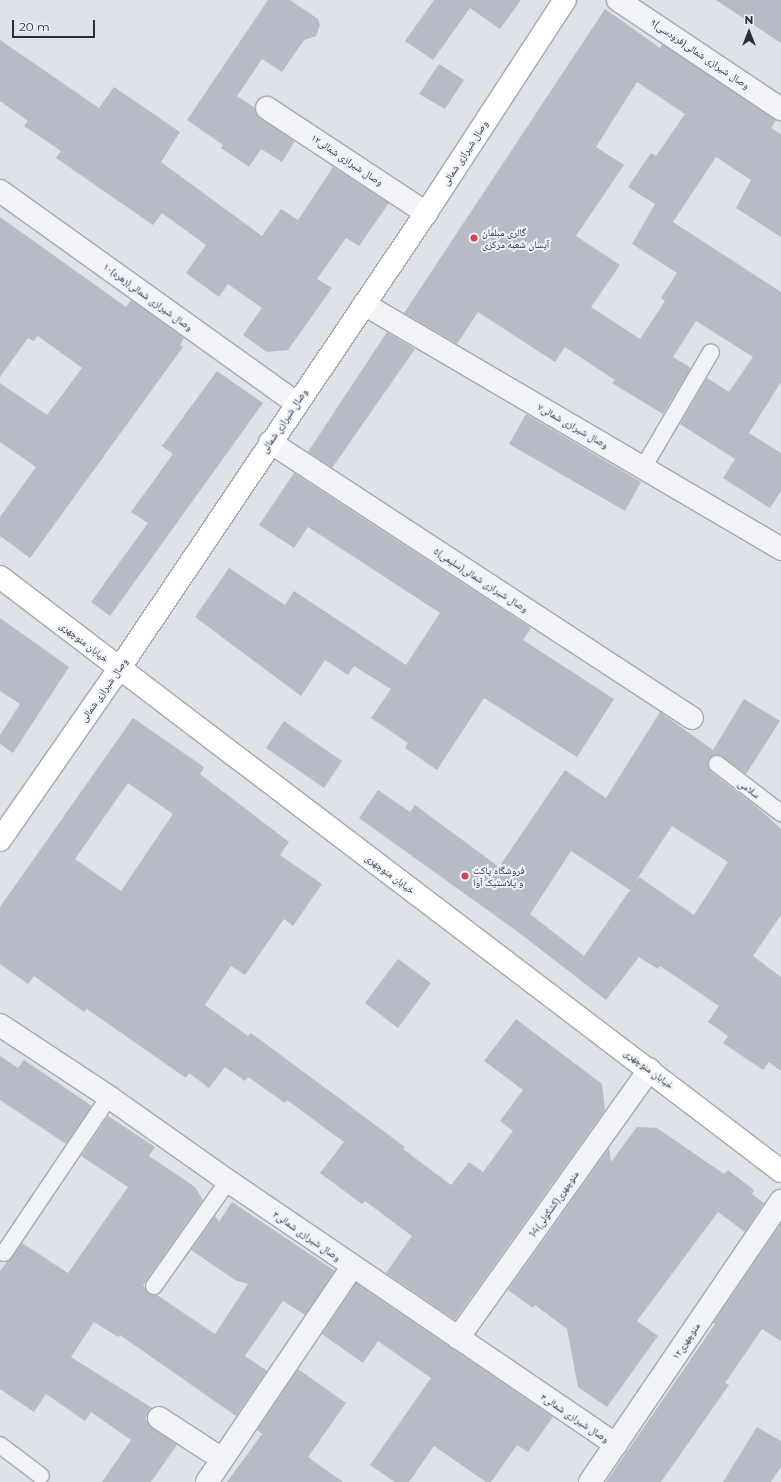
<!DOCTYPE html>
<meta charset="utf-8">
<style>
body{margin:0}
#map{position:relative;width:781px;height:1482px;overflow:hidden;background:#dfe2e8;font-family:Montserrat,"Noto Naskh Arabic",sans-serif}
div>[style]{position:absolute}
.building>*{inset:0;background:#b6bbc5}
.roads{filter:drop-shadow(1px 0 #a4a9b2) drop-shadow(-1px 0 #a4a9b2) drop-shadow(0 1px #a4a9b2) drop-shadow(0 -1px #a4a9b2)}
.lane>*{height:16px;margin:-8px;padding:0 8px;transform-origin:8px;border-radius:8px;background:#f2f3f7}
.street>*{height:22px;margin:-11px;padding:0 11px;transform-origin:11px;border-radius:11px;background:#f2f3f7}
.secondary>*{height:22px;margin:-11px;padding:0 11px;transform-origin:11px;border-radius:11px;background:#fff}
.dots>*{width:11px;height:11px;translate:-50% -50%;box-sizing:border-box;border:2px solid #eef1f6;border-radius:50%}
span{translate:-50% -50%;white-space:nowrap;text-align:center;line-height:1.15;-webkit-text-stroke:4px #eef1f6;paint-order:stroke}
.street-label{font-size:10px;color:#282f3f}
.poi-label{font-size:10px;color:#282f3f}
.left{translate:0 -50%;text-align:left}
.north{position:absolute;left:729px;top:12px;width:40px;height:40px;-webkit-text-stroke:3px #eef1f6;paint-order:stroke;rotate:0deg;font-size:11px;font-weight:700;line-height:16px;text-align:center;color:#282f3f}
.north::after{content:'';display:block;margin:auto;width:14px;height:18px;background:#282f3f;clip-path:polygon(50% 0,100% 100%,50% 72%,0 100%)}
.scale{position:absolute;left:12px;top:20px;width:83px;height:18px;box-sizing:border-box;border:2px solid #282f3f;border-top:0;padding-left:5px;font-size:12px;line-height:14px;white-space:nowrap;color:#282f3f;-webkit-text-stroke:3px #eef1f6;paint-order:stroke}
</style>
<div id="map">
<div class="building">
<div style="clip-path:polygon(268px 0,290px 0,318px 19px,320px 25px,316px 36px,304px 40px,282px 72px,262px 59px,237px 96px,255px 108px,260px 118px,295px 141px,282px 162px,261px 149px,249px 167px,221px 148px,223px 145px,187px 120px)"></div>
<div style="clip-path:polygon(434px 0,521px 0,500px 29px,470px 8px,433px 60px,405px 41px)"></div>
<div style="clip-path:polygon(716px 0,781px 0,781px 43px)"></div>
<div style="clip-path:polygon(evenodd,605px 9px,660px 48px,662px 44px,776px 120px,771px 128px,781px 134px,781px 237px,736px 208px,751px 180px,716px 157px,673px 222px,781px 292px,781px 382px,749px 433px,781px 453px,781px 491px,770px 508px,723px 478px,735px 459px,680px 424px,707px 378px,729px 392px,753px 357px,696px 321px,673px 357px,691px 368px,663px 414px,612px 383px,615px 380px,565px 347px,555px 362px,478px 312px,457px 344px,404px 313px,605px 9px,637px 82px,685px 114px,656px 156px,651px 153px,628px 187px,655px 204px,632px 244px,677px 273px,661px 298px,665px 301px,640px 339px,591px 307px,620px 265px,576px 236px,624px 165px,596px 147px,637px 82px)"></div>
<div style="clip-path:polygon(0 40px,99px 108px,114px 87px,180px 132px,161px 162px,262px 236px,281px 209px,298px 220px,333px 167px,389px 203px,359px 246px,346px 238px,317px 279px,332px 288px,288px 350px,267px 352px,243px 335px,262px 308px,228px 284px,219px 297px,186px 273px,206px 245px,162px 213px,153px 225px,56px 158px,61px 151px,24px 126px,28px 121px,0 101px)"></div>
<div style="clip-path:polygon(439px 64px,464px 80px,445px 109px,419px 94px)"></div>
<div style="clip-path:polygon(0 217px,126px 307px,131px 300px,184px 338px,180px 345px,183px 347px,30px 558px,0 536px,0 517px,36px 467px,0 442px,0 383px,47px 415px,82px 368px,38px 336px,33px 341px,28px 338px,0 377px)"></div>
<div style="clip-path:polygon(387px 332px,415px 349px,332px 468px,308px 452px)"></div>
<div style="clip-path:polygon(217px 371px,263px 403px,110px 616px,91px 602px,148px 523px,131px 512px,173px 454px,162px 446px)"></div>
<div style="clip-path:polygon(526px 414px,641px 482px,625px 511px,509px 444px)"></div>
<div style="clip-path:polygon(294px 473px,531px 628px,523px 640px,614px 699px,577px 757px,484px 698px,437px 770px,405px 748px,408px 743px,371px 718px,391px 689px,354px 666px,348px 675px,325px 660px,301px 696px,195px 617px,229px 568px,285px 605px,294px 591px,406px 665px,440px 613px,308px 527px,294px 548px,259px 525px)"></div>
<div style="clip-path:polygon(0 618px,69px 667px,13px 753px,0 744px,0 735px,20px 704px,0 691px)"></div>
<div style="clip-path:polygon(evenodd,744px 699px,780px 721px,746px 774px,719px 755px,713px 755px,708px 763px,711px 772px,757px 807px,781px 829px,781px 915px,753px 956px,781px 977px,781px 1071px,769px 1062px,763px 1070px,723px 1043px,728px 1036px,708px 1022px,719px 1006px,660px 966px,658px 969px,639px 957px,606px 1000px,518px 932px,359px 818px,378px 790px,410px 812px,415px 805px,499px 867px,565px 770px,606px 798px,660px 712px,713px 750px,744px 699px,672px 826px,728px 862px,694px 915px,639px 877px,631px 888px,672px 826px,744px 699px,571px 851px,630px 890px,584px 956px,530px 914px,571px 851px)"></div>
<div style="clip-path:polygon(evenodd,133px 718px,204px 767px,200px 774px,289px 842px,280px 855px,322px 884px,293px 926px,284px 919px,245px 975px,231px 966px,205px 1005px,248px 1036px,251px 1033px,405px 1147px,403px 1149px,451px 1185px,469px 1162px,483px 1172px,513px 1131px,500px 1121px,523px 1090px,484px 1061px,516px 1019px,602px 1084px,605px 1110px,455px 1320px,386px 1273px,412px 1236px,365px 1201px,362px 1204px,320px 1173px,344px 1142px,287px 1100px,285px 1103px,248px 1077px,245px 1081px,225px 1067px,209px 1088px,189px 1073px,186px 1078px,87px 1009px,84px 1012px,34px 976px,28px 984px,0 964px,0 907px,133px 718px,128px 783px,173px 814px,121px 891px,75px 859px,128px 783px)"></div>
<div style="clip-path:polygon(284px 721px,342px 761px,324px 788px,266px 748px)"></div>
<div style="clip-path:polygon(398px 959px,431px 983px,398px 1028px,365px 1003px)"></div>
<div style="clip-path:polygon(0 1056px,18px 1068px,24px 1060px,92px 1106px,66px 1144px,0 1100px)"></div>
<div style="clip-path:polygon(108px 1116px,155px 1147px,149px 1156px,195px 1187px,203px 1200px,143px 1285px,149px 1294px,157px 1295px,215px 1334px,248px 1284px,235px 1280px,191px 1250px,215px 1216px,219px 1222px,232px 1202px,335px 1271px,305px 1315px,283px 1301px,245px 1356px,267px 1371px,236px 1416px,120px 1335px,118px 1337px,94px 1322px,71px 1357px,152px 1408px,146px 1418px,148px 1424px,177px 1445px,151px 1482px,102px 1482px,131px 1440px,91px 1412px,85px 1421px,46px 1394px,34px 1412px,0 1389px,0 1271px,22px 1243px,68px 1273px,128px 1187px,81px 1156px)"></div>
<div style="clip-path:polygon(637px 1127px,657px 1128px,724px 1174px,728px 1170px,754px 1190px,752px 1194px,764px 1203px,745px 1232px,718px 1212px,637px 1321px,658px 1336px,607px 1407px,578px 1387px,567px 1329px,535px 1305px,533px 1308px,508px 1290px,609px 1148px,611px 1162px)"></div>
<div style="clip-path:polygon(781px 1223px,781px 1341px,762px 1329px,725px 1383px,729px 1385px,661px 1482px,606px 1482px,715px 1324px,713px 1323px)"></div>
<div style="clip-path:polygon(356px 1283px,553px 1417px,528px 1452px,517px 1445px,491px 1482px,486px 1482px,434px 1446px,409px 1482px,395px 1482px,370px 1465px,431px 1378px,378px 1341px,363px 1363px,322px 1334px)"></div>
<div style="clip-path:polygon(298px 1369px,346px 1403px,308px 1457px,343px 1482px,227px 1482px,262px 1434px,257px 1430px)"></div>
<div style="clip-path:polygon(757px 1427px,781px 1441px,781px 1467px,771px 1482px,723px 1482px)"></div>
</div>
<div class="roads">
<div class="lane">
<div style="left:643px;top:468px;width:134px;rotate:-59.6deg"></div>
<div style="left:717px;top:764px;width:81px;rotate:37.4deg"></div>
<div style="left:4px;top:1253px;width:188px;rotate:-56.1deg"></div>
<div style="left:154px;top:1286px;width:128px;rotate:-54.8deg"></div>
<div style="left:0;top:1445px;width:51px;rotate:37.1deg"></div>
</div>
<div class="street">
<div style="left:618px;top:0;width:196px;rotate:33.8deg"></div>
<div style="left:267px;top:108px;width:191px;rotate:33.4deg"></div>
<div style="left:0;top:191px;width:364px;rotate:35.6deg"></div>
<div style="left:364px;top:304px;width:484px;rotate:30.4deg"></div>
<div style="left:270px;top:442px;width:504px;rotate:33.19deg"></div>
<div style="left:0;top:1025px;width:131px;rotate:33.4deg"></div>
<div style="left:109px;top:1097px;width:146px;rotate:35.2deg"></div>
<div style="left:228px;top:1181px;width:469px;rotate:34.2deg"></div>
<div style="left:458px;top:1338px;width:330px;rotate:-54.5deg"></div>
<div style="left:159px;top:1418px;width:75px;rotate:33.1deg"></div>
<div style="left:207px;top:1482px;width:259px;rotate:-56deg"></div>
<div style="left:590px;top:1482px;width:340px;rotate:-55.8deg"></div>
</div>
<div class="secondary">
<div style="left:0;top:577px;width:981px;rotate:37.26deg"></div>
<div style="left:0;top:840px;width:208px;rotate:-55.2deg"></div>
<div style="left:119px;top:669px;width:550px;rotate:-56.05deg"></div>
<div style="left:426px;top:213px;width:254px;rotate:-56.9deg"></div>
</div>
</div>
<div class="dots">
<div style="left:474px;top:238px;background:#ce4351"></div>
<div style="left:465px;top:876px;background:#ce4351"></div>
</div>
<div class="street-label">
<span style="left:700px;top:54px;rotate:34deg">۹وصال شیرازی شمالی(فرودسی)</span>
<span style="left:465px;top:153px;rotate:-57deg">وصال شیرازی شمالی</span>
<span style="left:347px;top:160px;rotate:34deg">۱۲وصال شیرازی شمالی</span>
<span style="left:148px;top:297px;rotate:36deg">۱۰وصال شیرازی شمالی(زهره)</span>
<span style="left:284px;top:421px;rotate:-56deg">وصال شیرازی شمالی</span>
<span style="left:573px;top:426px;rotate:30deg">وصال شیرازی شمالی۷</span>
<span style="left:481px;top:580px;rotate:33deg">۵وصال شیرازی شمالی(سلیمی)</span>
<span style="left:84px;top:642px;rotate:38deg">خیابان منوچهری</span>
<span style="left:104px;top:690px;rotate:-55deg">وصال شیرازی شمالی</span>
<span style="left:749px;top:789px;rotate:37deg">سلامی</span>
<span style="left:390px;top:874px;rotate:37deg">خیابان منوچهری</span>
<span style="left:649px;top:1069px;rotate:37deg">خیابان منوچهری</span>
<span style="left:554px;top:1204px;rotate:-55deg">14منوچهری(کشکولی)</span>
<span style="left:307px;top:1236px;rotate:35deg">وصال شیرازی شمالی۳</span>
<span style="left:686px;top:1341px;rotate:-56deg">منوچهری۱۲</span>
<span style="left:575px;top:1418px;rotate:34deg">وصال شیرازی شمالی۳</span>
</div>
<div class="poi-label">
<span class="left" style="left:482px;top:238px">گالری مبلمان<br>آیسان شعبه مرکزی</span>
<span class="left" style="left:473px;top:876px">فروشگاه پاکت<br>و پلاستیک آوا</span>
</div>
<div class="north">N</div>
<div class="scale">20 m</div>
</div>
